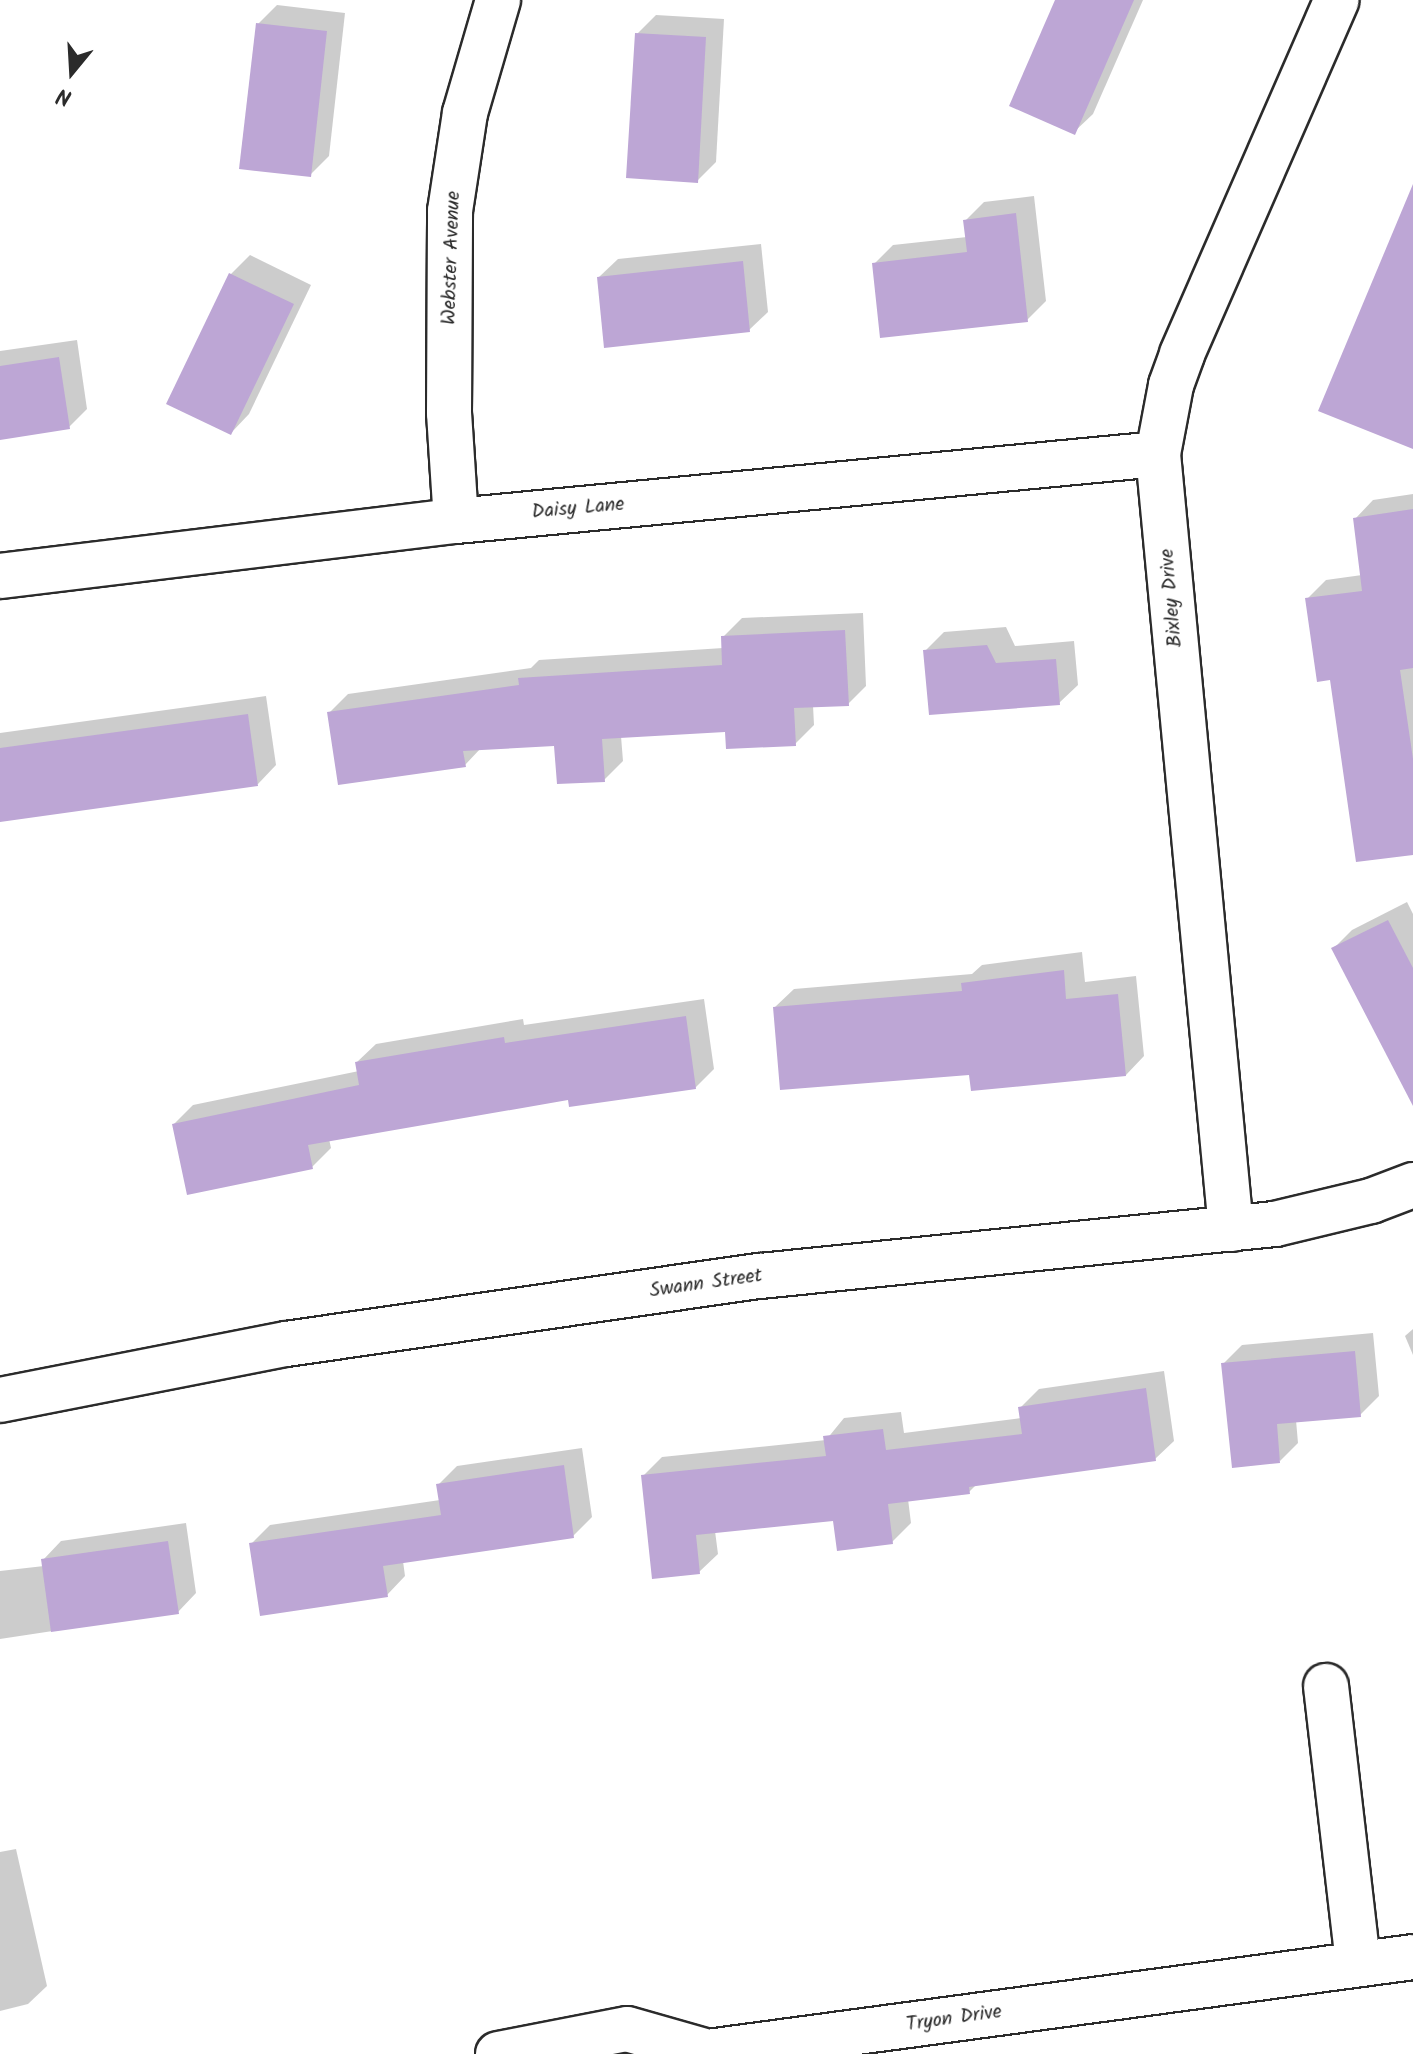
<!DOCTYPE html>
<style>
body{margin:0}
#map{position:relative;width:1413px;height:2054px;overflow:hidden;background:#fff;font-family:Kalam,sans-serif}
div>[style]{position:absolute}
.shadow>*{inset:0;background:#0003}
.building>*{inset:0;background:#bda6d5}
.roads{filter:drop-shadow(2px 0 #2b2b2b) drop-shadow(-2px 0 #2b2b2b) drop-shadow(0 2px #2b2b2b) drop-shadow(0 -2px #2b2b2b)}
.minor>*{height:44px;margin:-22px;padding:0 22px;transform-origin:22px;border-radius:22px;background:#fff}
span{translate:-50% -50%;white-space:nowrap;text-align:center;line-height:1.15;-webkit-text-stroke:6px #fff;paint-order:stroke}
.street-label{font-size:20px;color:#2b2b2b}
.north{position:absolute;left:32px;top:32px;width:80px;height:80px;-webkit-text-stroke:6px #fff;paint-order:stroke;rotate:198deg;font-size:22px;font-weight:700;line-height:32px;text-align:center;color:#2b2b2b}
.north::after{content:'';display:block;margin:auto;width:28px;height:36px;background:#2b2b2b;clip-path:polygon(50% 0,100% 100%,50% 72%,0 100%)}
</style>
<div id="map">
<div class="shadow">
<div style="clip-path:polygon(1058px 0,1143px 0,1093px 114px,1074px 132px)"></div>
<div style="clip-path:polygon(277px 5px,345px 13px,329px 156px,310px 175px,258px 24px)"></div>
<div style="clip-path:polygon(656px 15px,724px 19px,716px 162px,697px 181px,637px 34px)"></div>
<div style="clip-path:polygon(1034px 196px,1046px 301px,1027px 320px,874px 264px,893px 245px,967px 237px,965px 221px,984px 202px)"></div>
<div style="clip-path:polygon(761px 244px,768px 312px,749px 330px,599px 277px,618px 259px)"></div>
<div style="clip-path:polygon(250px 255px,311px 285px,249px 414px,231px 433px,169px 403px,231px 274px)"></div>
<div style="clip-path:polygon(77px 340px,87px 409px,69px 427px,0 438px,0 351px)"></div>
<div style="clip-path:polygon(1413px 494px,1413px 853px,1331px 678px,1307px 599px,1326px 580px,1362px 575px,1355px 519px,1373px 500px)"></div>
<div style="clip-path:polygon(863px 613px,866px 686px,848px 704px,813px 705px,814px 725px,795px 744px,727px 730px,621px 736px,623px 761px,604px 780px,556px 744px,481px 748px,465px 765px,329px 713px,348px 694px,531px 668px,539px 660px,723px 648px,723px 637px,742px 618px)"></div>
<div style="clip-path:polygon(1006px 627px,1015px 646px,1074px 641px,1078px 685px,1059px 703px,925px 651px,944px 632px)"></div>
<div style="clip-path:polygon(266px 696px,276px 765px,258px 784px,0 820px,0 733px)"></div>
<div style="clip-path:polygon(1407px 902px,1413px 914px,1413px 1056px,1334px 948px,1352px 930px)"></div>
<div style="clip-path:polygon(1082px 952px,1085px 982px,1136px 976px,1144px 1056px,1126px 1075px,971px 1073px,775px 1007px,794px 989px,972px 974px,982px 965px)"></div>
<div style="clip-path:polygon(704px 999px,714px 1069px,695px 1088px,570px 1098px,329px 1139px,331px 1148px,312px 1167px,174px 1124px,193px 1105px,359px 1071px,357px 1062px,376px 1044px,523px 1019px,524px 1025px)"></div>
<div style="clip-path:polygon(1413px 1329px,1413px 1355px,1405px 1336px)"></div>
<div style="clip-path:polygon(1373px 1333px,1379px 1396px,1360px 1415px,1296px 1420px,1298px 1443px,1280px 1461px,1223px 1364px,1242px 1345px)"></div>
<div style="clip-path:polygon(1164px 1371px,1174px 1441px,1155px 1459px,977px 1484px,969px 1492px,908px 1499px,911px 1523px,892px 1542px,835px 1518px,715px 1531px,718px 1554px,699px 1572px,644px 1475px,662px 1457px,826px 1440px,844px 1418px,901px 1412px,904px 1433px,1021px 1418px,1020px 1408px,1039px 1389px)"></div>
<div style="clip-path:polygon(582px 1448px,592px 1517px,573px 1536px,403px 1561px,405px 1576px,387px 1595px,251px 1544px,270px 1525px,440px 1500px,438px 1485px,457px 1466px)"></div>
<div style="clip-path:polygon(186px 1523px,196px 1593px,178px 1612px,0 1639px,0 1571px,44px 1566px,43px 1560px,61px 1541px)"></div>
<div style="clip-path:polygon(16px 1849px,47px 1986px,28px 2004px,0 2011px,0 1852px)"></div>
</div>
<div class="building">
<div style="clip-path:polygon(1055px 0,1134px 0,1075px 135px,1009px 106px)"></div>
<div style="clip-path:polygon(256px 23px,327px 31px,311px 177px,239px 169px)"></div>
<div style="clip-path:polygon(635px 33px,706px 37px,698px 183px,626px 178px)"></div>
<div style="clip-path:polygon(1413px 184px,1413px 449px,1318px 411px)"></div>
<div style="clip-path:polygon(1016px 213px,1028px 322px,880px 338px,872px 263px,967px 252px,963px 220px)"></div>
<div style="clip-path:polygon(743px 261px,750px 332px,604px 348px,597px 277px)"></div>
<div style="clip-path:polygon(229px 273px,294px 304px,231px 435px,166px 404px)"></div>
<div style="clip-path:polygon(59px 357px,70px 429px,0 440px,0 366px)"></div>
<div style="clip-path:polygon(1413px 509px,1413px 668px,1400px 670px,1413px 759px,1413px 855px,1356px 862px,1330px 680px,1317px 682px,1305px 598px,1362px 591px,1353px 518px)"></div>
<div style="clip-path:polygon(845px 630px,849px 706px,794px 708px,796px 746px,726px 749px,725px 732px,602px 739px,605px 782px,557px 784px,554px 746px,463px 751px,466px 767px,338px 785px,327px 712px,519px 685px,518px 678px,722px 665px,721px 636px)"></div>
<div style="clip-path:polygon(987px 645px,996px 663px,1056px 659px,1060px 705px,929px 715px,923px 650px)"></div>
<div style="clip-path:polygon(248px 714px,258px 786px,0 822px,0 748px)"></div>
<div style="clip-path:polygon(1388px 920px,1413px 968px,1413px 1106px,1331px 948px)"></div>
<div style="clip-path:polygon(1064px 970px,1066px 999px,1118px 994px,1126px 1076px,971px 1091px,969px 1075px,780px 1090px,773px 1007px,962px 991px,961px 983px)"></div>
<div style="clip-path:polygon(686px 1016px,696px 1089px,569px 1107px,568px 1100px,308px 1145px,313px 1169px,187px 1195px,172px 1124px,359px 1085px,355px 1062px,504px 1037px,505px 1043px)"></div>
<div style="clip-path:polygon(1355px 1351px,1361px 1417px,1277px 1424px,1280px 1463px,1232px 1468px,1221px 1363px)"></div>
<div style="clip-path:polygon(1146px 1388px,1156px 1461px,969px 1487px,970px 1494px,888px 1504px,893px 1544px,837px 1551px,833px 1521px,696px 1535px,700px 1574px,652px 1579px,641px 1475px,826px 1456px,823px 1436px,883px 1429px,886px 1450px,1022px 1434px,1018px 1407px)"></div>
<div style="clip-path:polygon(564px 1465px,574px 1538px,383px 1566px,388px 1597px,260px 1616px,249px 1543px,441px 1515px,436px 1484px)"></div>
<div style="clip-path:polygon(168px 1541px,179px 1614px,51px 1632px,41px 1559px)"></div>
</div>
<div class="roads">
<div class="minor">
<div style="left:456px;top:521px;width:108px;rotate:-93.7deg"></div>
<div style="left:449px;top:413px;width:202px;rotate:-89.7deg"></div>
<div style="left:450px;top:211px;width:99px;rotate:-81.3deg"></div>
<div style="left:465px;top:113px;width:118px;rotate:-73.7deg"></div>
<div style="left:0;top:576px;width:459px;rotate:-6.9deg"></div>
<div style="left:456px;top:521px;width:705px;rotate:-5.45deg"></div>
<div style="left:1231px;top:1229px;width:778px;rotate:-95.38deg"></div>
<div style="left:1158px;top:454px;width:70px;rotate:-79.3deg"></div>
<div style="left:1171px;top:385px;width:33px;rotate:-70deg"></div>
<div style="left:1182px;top:354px;width:386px;rotate:-66.4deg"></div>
<div style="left:0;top:1400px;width:291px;rotate:-11.1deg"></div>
<div style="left:286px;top:1344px;width:479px;rotate:-8.2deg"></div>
<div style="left:760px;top:1276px;width:518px;rotate:-5.77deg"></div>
<div style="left:1275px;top:1224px;width:99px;rotate:-13.5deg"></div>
<div style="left:1371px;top:1201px;width:45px;rotate:-20.9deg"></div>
<div style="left:1326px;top:1686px;width:280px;rotate:83.4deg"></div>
<div style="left:498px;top:2054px;width:131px;rotate:-11deg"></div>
<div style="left:627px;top:2029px;width:84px;rotate:15.9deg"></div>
<div style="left:708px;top:2052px;width:711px;rotate:-7.67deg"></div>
</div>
</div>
<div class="street-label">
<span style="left:452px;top:258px;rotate:-88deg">Webster Avenue</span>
<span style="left:578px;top:509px;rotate:-5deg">Daisy Lane</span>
<span style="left:1172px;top:598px;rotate:-95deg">Bixley Drive</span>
<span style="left:706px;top:1284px;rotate:-8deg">Swann Street</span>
<span style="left:954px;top:2019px;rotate:-8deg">Tryon Drive</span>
</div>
<div class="north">N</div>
</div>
